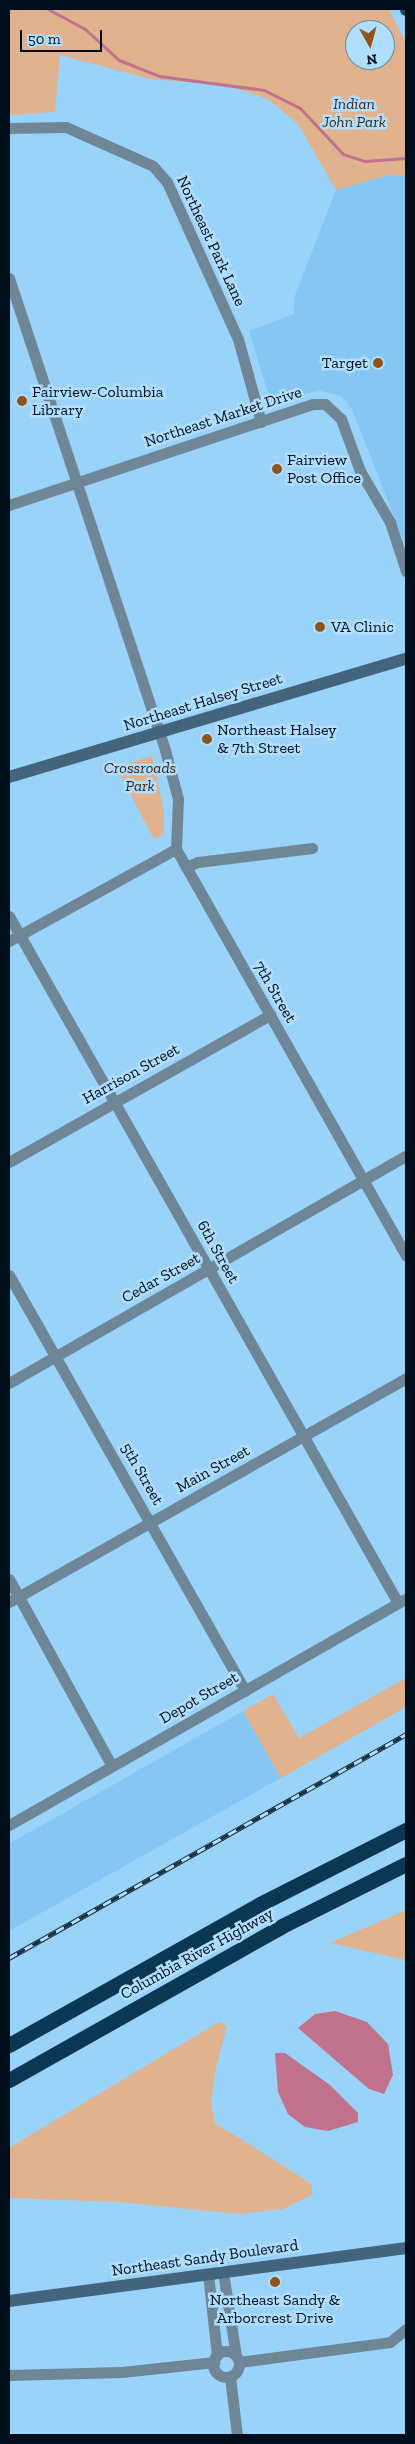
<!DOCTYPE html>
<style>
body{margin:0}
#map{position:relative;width:415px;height:2444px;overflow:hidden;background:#99d3fa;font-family:"Zilla Slab",serif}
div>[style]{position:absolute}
.built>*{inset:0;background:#85c6f3}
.green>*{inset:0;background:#e1b28e}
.water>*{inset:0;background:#c1728c}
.stream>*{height:3px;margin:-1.5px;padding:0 1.5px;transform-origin:1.5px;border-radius:1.5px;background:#c1728c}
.minor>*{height:11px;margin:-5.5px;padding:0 5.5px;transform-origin:5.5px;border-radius:5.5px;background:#6f8697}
.minor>.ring{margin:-5.5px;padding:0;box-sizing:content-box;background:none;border:11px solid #6f8697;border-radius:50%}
.secondary>*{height:12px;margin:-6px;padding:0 6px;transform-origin:6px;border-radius:6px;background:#42657d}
.primary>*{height:12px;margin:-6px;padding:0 6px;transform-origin:6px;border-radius:6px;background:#1f4d69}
.motorway>*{height:15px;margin:-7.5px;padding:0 7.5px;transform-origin:7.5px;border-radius:7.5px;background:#0a3852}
.rail>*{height:5px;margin-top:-2.5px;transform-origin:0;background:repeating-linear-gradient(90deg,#b0defe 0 9px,#1a2f40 0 18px);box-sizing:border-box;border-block:1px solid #1a2f40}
.dots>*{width:14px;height:14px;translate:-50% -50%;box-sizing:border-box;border:2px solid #b0defe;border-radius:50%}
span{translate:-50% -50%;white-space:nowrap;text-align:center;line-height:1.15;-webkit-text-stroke:5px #b0defe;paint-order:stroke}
.park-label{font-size:16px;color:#40260f;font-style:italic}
.street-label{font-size:16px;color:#000d1a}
.poi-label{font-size:16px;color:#000d1a}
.right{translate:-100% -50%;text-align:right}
.left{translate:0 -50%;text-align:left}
.frame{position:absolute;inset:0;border:10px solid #000d1a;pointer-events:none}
.north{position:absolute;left:345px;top:20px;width:50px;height:50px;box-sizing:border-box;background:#b0defe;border:1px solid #6a8aa3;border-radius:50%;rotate:173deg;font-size:14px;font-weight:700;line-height:20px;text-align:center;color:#000d1a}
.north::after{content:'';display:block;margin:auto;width:18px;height:22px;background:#915317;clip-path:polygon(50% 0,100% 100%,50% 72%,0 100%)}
.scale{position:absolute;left:20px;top:30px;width:82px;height:22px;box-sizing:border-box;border:2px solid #000d1a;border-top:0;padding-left:6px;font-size:15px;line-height:18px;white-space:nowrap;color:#000d1a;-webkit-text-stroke:4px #b0defe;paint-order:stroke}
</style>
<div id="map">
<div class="built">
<div style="clip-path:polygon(389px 175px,406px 176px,406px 547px,352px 409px,341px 396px,317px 390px,272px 406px,249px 331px,294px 314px,294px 298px,336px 190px)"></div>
<div style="clip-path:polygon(243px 1711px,281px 1778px,9px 1931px,9px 1844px)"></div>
</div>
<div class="green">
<div style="clip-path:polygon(evenodd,9px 9px,389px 9px,406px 43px,406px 176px,389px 175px,336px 190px,298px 124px,268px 99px,226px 85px,150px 79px,60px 55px,55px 112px,9px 115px,9px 9px,355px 30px,385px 30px,385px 60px,355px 60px,355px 30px)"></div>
<div style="clip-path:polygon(152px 756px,164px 811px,164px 834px,154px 839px,116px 767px)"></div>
<div style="clip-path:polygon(406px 1678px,406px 1707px,281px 1778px,243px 1711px,273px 1694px,299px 1738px)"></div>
<div style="clip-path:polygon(406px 1910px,406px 1960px,330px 1943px)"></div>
<div style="clip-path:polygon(219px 2022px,227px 2026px,216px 2068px,211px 2103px,215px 2123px,312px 2184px,312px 2195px,283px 2209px,239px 2214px,118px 2202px,9px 2198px,9px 2148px)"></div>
</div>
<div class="water">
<div style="clip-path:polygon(335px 2011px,367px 2022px,388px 2044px,393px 2075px,384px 2094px,369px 2089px,298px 2028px,315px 2014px)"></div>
<div style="clip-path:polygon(275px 2053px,285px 2053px,330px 2085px,358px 2113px,358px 2122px,328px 2131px,305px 2127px,288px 2114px,278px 2092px)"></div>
</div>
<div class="stream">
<div style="left:48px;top:9px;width:42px;rotate:28.4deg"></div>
<div style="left:85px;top:29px;width:46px;rotate:42.4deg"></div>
<div style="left:119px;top:60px;width:43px;rotate:21.8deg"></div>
<div style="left:159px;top:76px;width:106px;rotate:7.6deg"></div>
<div style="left:264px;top:90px;width:40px;rotate:26.6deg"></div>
<div style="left:300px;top:108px;width:63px;rotate:46.9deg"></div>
<div style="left:343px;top:154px;width:23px;rotate:18deg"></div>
<div style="left:365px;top:161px;width:41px;rotate:-4.2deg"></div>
</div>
<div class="minor">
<div style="left:9px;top:128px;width:57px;rotate:-1deg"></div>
<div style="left:66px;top:127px;width:95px;rotate:24.1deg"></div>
<div style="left:153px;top:166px;width:21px;rotate:49deg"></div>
<div style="left:167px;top:182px;width:172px;rotate:65.7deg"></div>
<div style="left:238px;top:339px;width:86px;rotate:74.5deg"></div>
<div style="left:9px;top:278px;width:497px;rotate:71.7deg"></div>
<div style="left:165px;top:750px;width:51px;rotate:75.1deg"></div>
<div style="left:178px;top:799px;width:50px;rotate:92.3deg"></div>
<div style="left:176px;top:849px;width:467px;rotate:60.5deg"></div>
<div style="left:9px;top:505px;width:320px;rotate:-18.4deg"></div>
<div style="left:313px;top:404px;width:12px"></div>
<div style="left:325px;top:404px;width:22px;rotate:43deg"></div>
<div style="left:341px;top:419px;width:55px;rotate:69.9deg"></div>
<div style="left:360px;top:471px;width:59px;rotate:59.5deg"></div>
<div style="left:390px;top:522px;width:52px;rotate:71.9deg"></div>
<div style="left:186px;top:867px;width:13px;rotate:-23deg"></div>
<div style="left:198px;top:862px;width:115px;rotate:-7deg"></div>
<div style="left:9px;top:916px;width:789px;rotate:60.48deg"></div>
<div style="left:9px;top:941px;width:191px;rotate:-28.9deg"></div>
<div style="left:9px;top:1162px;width:300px;rotate:-29.4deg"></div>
<div style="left:9px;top:1275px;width:478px;rotate:60.4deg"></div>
<div style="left:9px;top:1383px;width:457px;rotate:-29.8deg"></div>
<div style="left:9px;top:1579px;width:213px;rotate:61.2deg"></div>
<div style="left:9px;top:1602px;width:456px;rotate:-29.4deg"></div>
<div style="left:9px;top:1825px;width:457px;rotate:-29.7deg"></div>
<div style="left:223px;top:2272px;width:85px;rotate:81.2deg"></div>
<div style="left:208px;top:2274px;width:82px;rotate:83.7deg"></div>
<div class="ring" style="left:213px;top:2351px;width:15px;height:15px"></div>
<div style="left:239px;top:2362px;width:152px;rotate:-7.5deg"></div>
<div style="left:390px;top:2342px;width:21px;rotate:-39deg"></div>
<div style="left:9px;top:2375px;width:113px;rotate:-1.5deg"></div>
<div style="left:122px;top:2372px;width:93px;rotate:-6.2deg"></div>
<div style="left:230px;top:2377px;width:58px;rotate:83.1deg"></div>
</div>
<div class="secondary">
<div style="left:9px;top:777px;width:414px;rotate:-16.6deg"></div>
<div style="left:9px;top:2301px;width:401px;rotate:-7.6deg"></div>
</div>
<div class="primary">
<div style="left:406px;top:9px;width:1px;rotate:90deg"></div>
</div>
<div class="motorway">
<div style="left:9px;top:2045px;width:288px;rotate:-29.3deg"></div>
<div style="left:260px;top:1904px;width:164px;rotate:-26.9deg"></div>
<div style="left:9px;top:2080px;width:313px;rotate:-29.4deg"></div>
<div style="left:282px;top:1926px;width:139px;rotate:-26.6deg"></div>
</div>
<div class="rail">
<div style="left:9px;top:1958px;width:456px;rotate:-29.4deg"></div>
</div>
<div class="dots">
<div style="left:378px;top:363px;background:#915317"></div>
<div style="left:22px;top:401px;background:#915317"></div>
<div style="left:277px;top:469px;background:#915317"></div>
<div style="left:320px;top:627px;background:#915317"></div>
<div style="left:207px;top:739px;background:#915317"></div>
<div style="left:275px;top:2282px;background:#915317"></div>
</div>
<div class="park-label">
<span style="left:354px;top:113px">Indian<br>John Park</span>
<span style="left:140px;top:777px">Crossroads<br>Park</span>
</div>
<div class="street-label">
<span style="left:211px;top:241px;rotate:65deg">Northeast Park Lane</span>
<span style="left:223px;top:417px;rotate:-18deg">Northeast Market Drive</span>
<span style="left:203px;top:702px;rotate:-17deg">Northeast Halsey Street</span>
<span style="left:275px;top:992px;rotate:60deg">7th Street</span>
<span style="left:131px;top:1074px;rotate:-29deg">Harrison Street</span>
<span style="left:218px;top:1252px;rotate:61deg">6th Street</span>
<span style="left:161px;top:1278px;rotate:-29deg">Cedar Street</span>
<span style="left:213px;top:1469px;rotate:-29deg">Main Street</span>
<span style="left:142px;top:1474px;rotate:60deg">5th Street</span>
<span style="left:199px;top:1698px;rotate:-30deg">Depot Street</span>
<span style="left:197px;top:1954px;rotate:-29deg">Columbia River Highway</span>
<span style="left:205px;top:2258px;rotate:-8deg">Northeast Sandy Boulevard</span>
</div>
<div class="poi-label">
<span class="right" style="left:368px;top:363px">Target</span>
<span class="left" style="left:32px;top:401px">Fairview-Columbia<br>Library</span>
<span class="left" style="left:287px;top:469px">Fairview<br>Post Office</span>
<span class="left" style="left:331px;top:627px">VA Clinic</span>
<span class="left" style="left:217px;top:739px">Northeast Halsey<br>&amp; 7th Street</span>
<span style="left:275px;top:2309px">Northeast Sandy &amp;<br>Arborcrest Drive</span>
</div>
<div class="frame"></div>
<div class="north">N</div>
<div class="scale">50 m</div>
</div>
